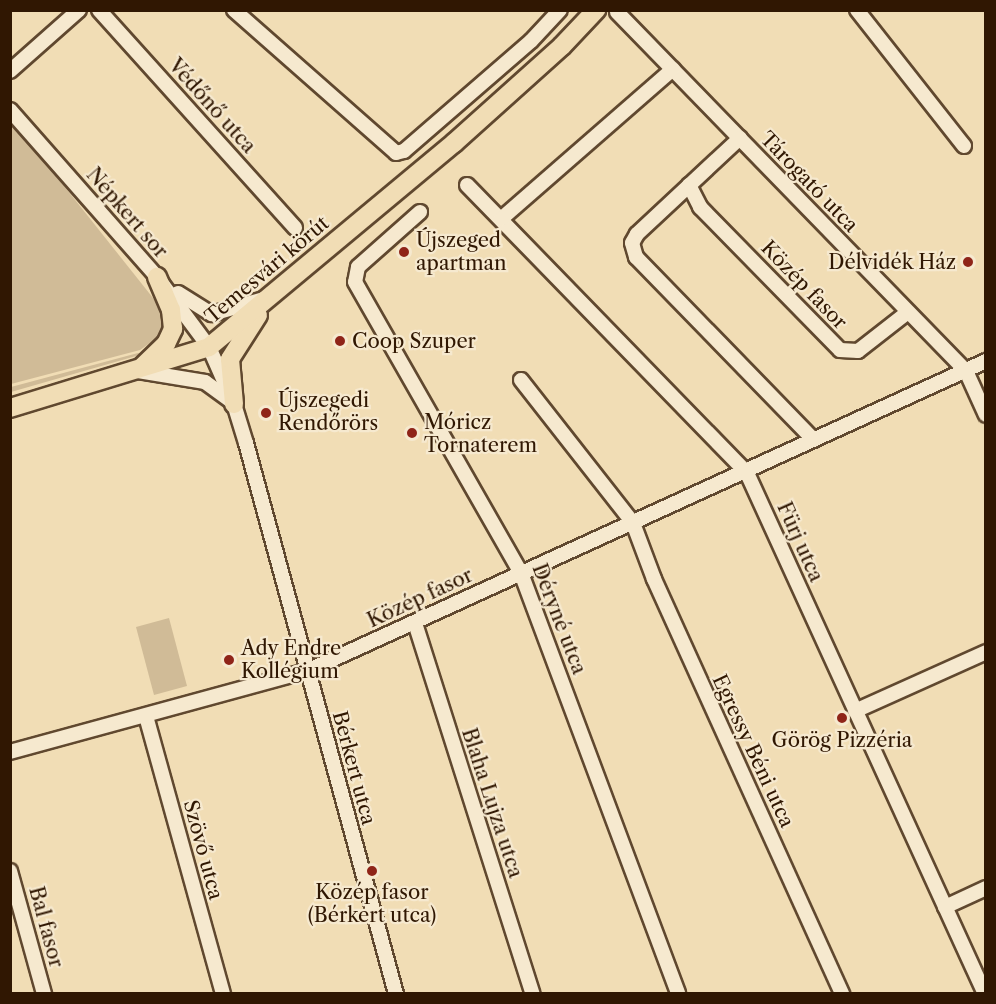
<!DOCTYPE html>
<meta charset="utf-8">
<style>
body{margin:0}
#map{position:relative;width:996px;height:1004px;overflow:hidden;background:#f1ddb5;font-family:"Libre Caslon Text",serif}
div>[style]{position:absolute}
.green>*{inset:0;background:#d0bb97}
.roads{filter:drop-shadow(2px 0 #60482f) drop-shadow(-2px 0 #60482f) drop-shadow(0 2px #60482f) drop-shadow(0 -2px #60482f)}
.minor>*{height:14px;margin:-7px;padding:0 7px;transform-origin:7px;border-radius:7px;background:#f6e9cf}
.major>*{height:18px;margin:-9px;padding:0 9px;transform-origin:9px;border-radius:9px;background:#f1ddb5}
.dots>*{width:16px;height:16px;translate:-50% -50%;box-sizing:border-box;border:3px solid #f6e9cf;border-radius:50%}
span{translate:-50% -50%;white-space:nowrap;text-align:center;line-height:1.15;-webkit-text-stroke:4.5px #f6e9cf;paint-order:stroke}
.street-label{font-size:20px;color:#301702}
.poi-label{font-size:20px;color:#301702}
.left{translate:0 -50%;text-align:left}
.right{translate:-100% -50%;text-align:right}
.frame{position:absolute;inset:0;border:12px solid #301702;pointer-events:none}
</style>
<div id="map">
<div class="green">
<div style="clip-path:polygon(10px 118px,161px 308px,164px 322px,160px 336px,140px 350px,11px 384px)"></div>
<div style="clip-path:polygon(138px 353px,143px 354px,11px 392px,11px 387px)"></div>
<div style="clip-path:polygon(169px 618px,187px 686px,154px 695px,136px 627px)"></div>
</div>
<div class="roads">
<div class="minor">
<div style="left:99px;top:10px;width:293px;rotate:48deg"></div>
<div style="left:234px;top:10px;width:216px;rotate:41.4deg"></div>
<div style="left:396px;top:153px;width:8px;rotate:-14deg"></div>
<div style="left:404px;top:151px;width:168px;rotate:-40.9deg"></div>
<div style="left:531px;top:41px;width:42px;rotate:-46.9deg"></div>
<div style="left:857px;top:10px;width:173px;rotate:51.8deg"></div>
<div style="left:617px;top:12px;width:501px;rotate:45.81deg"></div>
<div style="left:966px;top:371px;width:48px;rotate:65.6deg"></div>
<div style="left:10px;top:71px;width:92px;rotate:-41.5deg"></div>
<div style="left:10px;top:110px;width:222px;rotate:48.6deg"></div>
<div style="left:157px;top:277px;width:87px;rotate:53.4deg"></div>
<div style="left:209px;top:347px;width:62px;rotate:66.3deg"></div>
<div style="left:234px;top:404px;width:41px;rotate:72.9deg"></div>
<div style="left:246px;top:443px;width:571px;rotate:74.77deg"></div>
<div style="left:740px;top:138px;width:141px;rotate:137deg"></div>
<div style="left:637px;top:234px;width:10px;rotate:119deg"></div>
<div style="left:632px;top:243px;width:15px;rotate:74deg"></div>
<div style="left:636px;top:257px;width:255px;rotate:45.8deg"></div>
<div style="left:467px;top:185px;width:402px;rotate:45.8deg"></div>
<div style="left:747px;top:473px;width:573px;rotate:65.45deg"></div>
<div style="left:689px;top:185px;width:25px;rotate:63deg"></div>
<div style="left:700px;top:207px;width:200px;rotate:45.6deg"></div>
<div style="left:840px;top:350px;width:18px;rotate:3deg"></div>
<div style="left:858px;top:351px;width:63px;rotate:-38deg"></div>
<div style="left:420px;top:212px;width:83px;rotate:138.4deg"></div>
<div style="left:358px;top:267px;width:15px;rotate:101deg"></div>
<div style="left:355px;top:282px;width:335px;rotate:60.3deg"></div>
<div style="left:521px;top:573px;width:449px;rotate:69.5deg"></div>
<div style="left:501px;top:219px;width:228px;rotate:-41.1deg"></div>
<div style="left:178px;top:293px;width:40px;rotate:32deg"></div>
<div style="left:212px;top:314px;width:54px;rotate:-16.1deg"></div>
<div style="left:138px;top:371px;width:68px;rotate:9.3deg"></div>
<div style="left:205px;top:382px;width:31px;rotate:36deg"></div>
<div style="left:521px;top:380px;width:182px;rotate:51.9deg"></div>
<div style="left:633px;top:523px;width:60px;rotate:69.4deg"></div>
<div style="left:654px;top:579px;width:456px;rotate:65.6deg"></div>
<div style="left:415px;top:623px;width:389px;rotate:72.4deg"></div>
<div style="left:855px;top:711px;width:144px;rotate:-24.2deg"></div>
<div style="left:146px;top:716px;width:288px;rotate:74.5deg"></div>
<div style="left:10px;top:752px;width:308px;rotate:-15.3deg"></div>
<div style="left:307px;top:671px;width:746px;rotate:-24.54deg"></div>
<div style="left:10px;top:871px;width:128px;rotate:74.5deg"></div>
<div style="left:945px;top:907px;width:45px;rotate:-24.9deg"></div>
</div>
<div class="major">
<div style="left:143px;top:366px;width:32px;rotate:-44deg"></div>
<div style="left:166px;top:344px;width:17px;rotate:-65deg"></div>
<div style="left:173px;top:329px;width:19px;rotate:-96deg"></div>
<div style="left:171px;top:310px;width:36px;rotate:-113deg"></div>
<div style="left:234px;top:404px;width:45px;rotate:-95.1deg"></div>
<div style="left:230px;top:359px;width:52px;rotate:-57.5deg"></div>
<div style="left:10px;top:408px;width:208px;rotate:-17deg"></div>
<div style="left:209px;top:347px;width:319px;rotate:-39.8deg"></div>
<div style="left:454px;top:143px;width:145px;rotate:-41.9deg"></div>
<div style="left:562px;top:46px;width:50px;rotate:-46.6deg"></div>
</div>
</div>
<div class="dots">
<div style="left:404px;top:252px;background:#8f2418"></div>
<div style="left:968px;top:262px;background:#8f2418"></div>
<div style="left:340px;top:341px;background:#8f2418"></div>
<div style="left:266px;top:413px;background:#8f2418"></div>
<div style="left:412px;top:433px;background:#8f2418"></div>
<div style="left:229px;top:660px;background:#8f2418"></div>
<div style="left:842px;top:718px;background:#8f2418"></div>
<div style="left:372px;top:871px;background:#8f2418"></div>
</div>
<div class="street-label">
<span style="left:212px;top:106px;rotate:48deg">Védőnő utca</span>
<span style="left:809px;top:182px;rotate:46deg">Tárogató utca</span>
<span style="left:127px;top:213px;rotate:49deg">Népkert sor</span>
<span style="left:267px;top:270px;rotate:-40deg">Temesvári körút</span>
<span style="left:804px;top:285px;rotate:46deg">Közép fasor</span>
<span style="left:800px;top:542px;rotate:66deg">Fürj utca</span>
<span style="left:420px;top:598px;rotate:-25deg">Közép fasor</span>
<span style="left:559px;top:619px;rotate:69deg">Déryné utca</span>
<span style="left:753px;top:751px;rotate:65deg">Egressy Béni utca</span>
<span style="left:354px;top:768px;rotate:75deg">Bérkert utca</span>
<span style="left:492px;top:803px;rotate:72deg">Blaha Lujza utca</span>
<span style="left:203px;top:850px;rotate:75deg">Szövő utca</span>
<span style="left:46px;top:927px;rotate:75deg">Bal fasor</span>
</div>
<div class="poi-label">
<span class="left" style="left:416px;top:252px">Újszeged<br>apartman</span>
<span class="right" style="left:956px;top:262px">Délvidék Ház</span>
<span class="left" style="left:352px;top:341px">Coop Szuper</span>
<span class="left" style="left:278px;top:412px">Újszegedi<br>Rendőrörs</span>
<span class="left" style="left:424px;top:434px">Móricz<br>Tornaterem</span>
<span class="left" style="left:241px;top:660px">Ady Endre<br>Kollégium</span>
<span style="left:842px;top:740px">Görög Pizzéria</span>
<span style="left:372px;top:904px">Közép fasor<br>(Bérkert utca)</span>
</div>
<div class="frame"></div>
</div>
